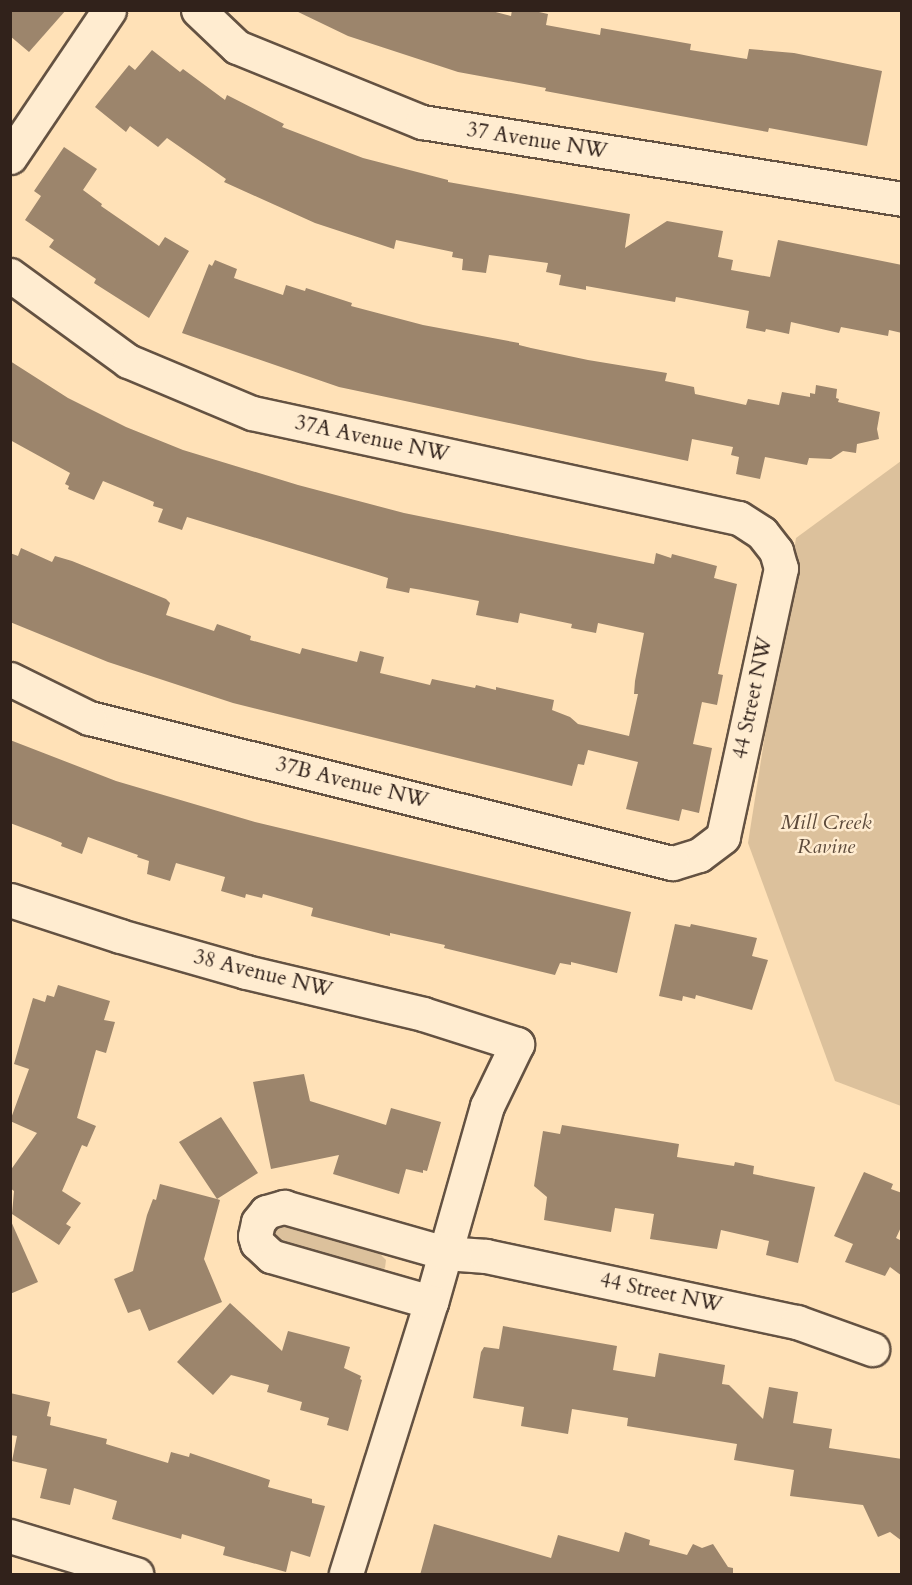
<!DOCTYPE html>
<style>
body{margin:0}
#map{position:relative;width:912px;height:1585px;overflow:hidden;background:#ffe1b7;font-family:Cardo,serif}
div>[style]{position:absolute}
.green>*{inset:0;background:#dcc19c}
.building>*{inset:0;background:#9c856c}
.roads{filter:drop-shadow(2px 0 #645242) drop-shadow(-2px 0 #645242) drop-shadow(0 2px #645242) drop-shadow(0 -2px #645242)}
.minor>*{height:33px;margin:-16.5px;padding:0 16.5px;transform-origin:16.5px;border-radius:16.5px;background:#ffecd0}
span{translate:-50% -50%;white-space:nowrap;text-align:center;line-height:1.15;-webkit-text-stroke:5px #ffecd0;paint-order:stroke}
.street-label{font-size:21px;color:#31221b}
.park-label{font-size:21px;color:#5c4a3b;font-style:italic}
.frame{position:absolute;inset:0;border:12px solid #31221b;pointer-events:none}
</style>
<div id="map">
<div class="green">
<div style="clip-path:polygon(901px 461px,901px 1106px,835px 1081px,748px 843px,796px 538px)"></div>
<div style="clip-path:polygon(281px 1226px,380px 1254px,386px 1260px,385px 1268px,378px 1272px,280px 1244px,274px 1235px,275px 1230px)"></div>
</div>
<div class="building">
<div style="clip-path:polygon(10px 10px,66px 10px,29px 52px,10px 36px)"></div>
<div style="clip-path:polygon(294px 10px,488px 10px,511px 16px,512px 10px,530px 10px,548px 14px,546px 25px,600px 35px,601px 28px,691px 44px,690px 50px,747px 59px,749px 49px,794px 53px,882px 71px,867px 146px,769px 128px,768px 132px,604px 102px,545px 91px,546px 88px,458px 72px,348px 36px)"></div>
<div style="clip-path:polygon(152px 50px,180px 72px,183px 69px,225px 100px,227px 95px,284px 124px,282px 127px,363px 158px,448px 180px,448px 182px,630px 214px,625px 248px,667px 221px,723px 231px,718px 257px,733px 260px,731px 270px,770px 277px,778px 240px,902px 265px,902px 333px,889px 330px,888px 336px,841px 327px,839px 333px,791px 322px,789px 334px,766px 329px,765px 332px,746px 328px,749px 311px,676px 297px,675px 302px,586px 286px,586px 290px,559px 285px,561px 275px,546px 272px,548px 263px,489px 255px,486px 273px,462px 270px,463px 259px,452px 257px,453px 252px,396px 240px,394px 249px,315px 223px,224px 182px,226px 179px,167px 138px,158px 147px,130px 126px,126px 132px,95px 107px,129px 65px,135px 70px)"></div>
<div style="clip-path:polygon(64px 147px,97px 169px,83px 190px,102px 204px,101px 206px,159px 246px,165px 237px,189px 251px,149px 318px,94px 283px,96px 279px,49px 247px,54px 240px,25px 220px,41px 196px,34px 191px)"></div>
<div style="clip-path:polygon(215px 260px,237px 269px,234px 278px,283px 295px,286px 285px,305px 291px,306px 288px,352px 303px,351px 306px,423px 325px,519px 343px,519px 345px,531px 348px,588px 360px,667px 373px,665px 381px,694px 387px,695px 394px,746px 405px,748px 399px,779px 405px,782px 392px,810px 397px,810px 393px,815px 394px,816px 385px,837px 389px,836px 398px,839px 399px,838px 402px,880px 412px,877px 429px,879px 439px,857px 444px,856px 453px,843px 451px,831px 459px,809px 458px,807px 465px,765px 457px,760px 479px,736px 474px,739px 457px,731px 455px,733px 447px,692px 439px,688px 461px,339px 387px,182px 333px,209px 264px,212px 266px)"></div>
<div style="clip-path:polygon(10px 361px,68px 398px,126px 427px,183px 450px,298px 485px,404px 513px,654px 564px,656px 553px,671px 558px,672px 554px,717px 566px,714px 578px,737px 584px,718px 674px,723px 675px,717px 705px,702px 702px,693px 744px,712px 748px,699px 813px,682px 809px,679px 821px,626px 809px,638px 762px,588px 750px,584px 765px,578px 764px,572px 786px,233px 703px,108px 662px,10px 622px,10px 553px,18px 556px,21px 548px,52px 562px,55px 556px,72px 561px,166px 599px,170px 603px,166px 615px,214px 631px,217px 624px,251px 636px,250px 640px,300px 654px,302px 648px,357px 662px,360px 651px,384px 657px,380px 673px,430px 685px,432px 679px,475px 688px,476px 685px,496px 690px,496px 687px,554px 700px,552px 710px,570px 717px,578px 724px,629px 736px,638px 694px,634px 694px,635px 681px,644px 633px,598px 623px,596px 633px,571px 628px,572px 624px,520px 613px,518px 623px,476px 615px,479px 601px,422px 590px,410px 588px,409px 593px,386px 588px,388px 578px,187px 517px,182px 530px,158px 522px,163px 509px,153px 506px,154px 502px,103px 481px,94px 500px,68px 489px,69px 486px,65px 484px,70px 473px,10px 440px)"></div>
<div style="clip-path:polygon(10px 740px,116px 781px,255px 822px,631px 912px,617px 973px,571px 962px,571px 965px,560px 963px,555px 975px,526px 968px,444px 948px,445px 945px,390px 933px,390px 936px,311px 916px,313px 908px,263px 894px,262px 898px,246px 894px,245px 898px,221px 891px,225px 877px,176px 863px,170px 881px,147px 874px,149px 861px,137px 857px,138px 855px,88px 837px,82px 854px,61px 846px,62px 843px,50px 838px,10px 823px)"></div>
<div style="clip-path:polygon(675px 924px,690px 927px,691px 924px,757px 938px,752px 956px,768px 960px,752px 1010px,696px 995px,695px 999px,683px 996px,682px 1001px,659px 996px)"></div>
<div style="clip-path:polygon(58px 985px,110px 1001px,104px 1020px,115px 1022px,106px 1053px,96px 1050px,77px 1118px,96px 1126px,87px 1147px,82px 1145px,62px 1191px,81px 1203px,66px 1224px,71px 1227px,59px 1245px,12px 1214px,14px 1191px,10px 1188px,10px 1171px,37px 1133px,10px 1121px,29px 1069px,14px 1064px,33px 998px,45px 1002px,47px 995px,54px 997px)"></div>
<div style="clip-path:polygon(304px 1074px,310px 1101px,386px 1125px,391px 1108px,441px 1122px,427px 1171px,423px 1170px,423px 1173px,406px 1169px,399px 1194px,333px 1174px,339px 1155px,271px 1169px,253px 1082px)"></div>
<div style="clip-path:polygon(221px 1117px,258px 1173px,217px 1199px,220px 1200px,204px 1259px,222px 1302px,149px 1331px,140px 1309px,128px 1313px,114px 1279px,133px 1271px,147px 1215px,153px 1199px,156px 1200px,160px 1184px,217px 1199px,179px 1142px)"></div>
<div style="clip-path:polygon(562px 1125px,679px 1144px,677px 1157px,734px 1166px,735px 1162px,754px 1166px,753px 1174px,815px 1187px,798px 1263px,766px 1255px,769px 1241px,721px 1230px,717px 1249px,650px 1239px,654px 1214px,615px 1208px,611px 1232px,544px 1220px,547px 1197px,534px 1186px,543px 1131px,560px 1134px)"></div>
<div style="clip-path:polygon(864px 1172px,893px 1184px,891px 1189px,902px 1193px,902px 1225px,896px 1238px,902px 1241px,902px 1276px,890px 1267px,885px 1276px,845px 1262px,853px 1244px,834px 1236px)"></div>
<div style="clip-path:polygon(10px 1219px,38px 1282px,10px 1294px)"></div>
<div style="clip-path:polygon(230px 1303px,282px 1351px,288px 1331px,350px 1347px,344px 1368px,361px 1376px,360px 1379px,362px 1380px,348px 1431px,327px 1425px,329px 1418px,300px 1410px,302px 1402px,267px 1392px,269px 1385px,231px 1375px,213px 1395px,177px 1362px)"></div>
<div style="clip-path:polygon(503px 1326px,617px 1346px,613px 1370px,655px 1377px,659px 1353px,725px 1365px,722px 1384px,729px 1385px,763px 1419px,769px 1387px,798px 1392px,793px 1423px,832px 1429px,829px 1448px,902px 1459px,902px 1541px,890px 1532px,878px 1537px,863px 1505px,790px 1496px,794px 1470px,734px 1460px,737px 1444px,627px 1426px,628px 1418px,572px 1409px,568px 1434px,521px 1426px,524px 1407px,473px 1398px,481px 1352px,484px 1347px,499px 1349px)"></div>
<div style="clip-path:polygon(10px 1393px,50px 1402px,47px 1416px,51px 1417px,50px 1425px,107px 1439px,106px 1444px,168px 1463px,171px 1452px,189px 1457px,190px 1453px,270px 1480px,268px 1487px,312px 1499px,312px 1503px,325px 1506px,310px 1557px,291px 1551px,286px 1572px,223px 1555px,225px 1547px,182px 1534px,181px 1539px,112px 1519px,117px 1501px,74px 1488px,70px 1505px,40px 1498px,47px 1469px,12px 1461px,17px 1436px,10px 1435px)"></div>
<div style="clip-path:polygon(434px 1524px,551px 1558px,558px 1535px,619px 1552px,625px 1532px,650px 1540px,649px 1545px,687px 1555px,693px 1544px,702px 1548px,713px 1544px,728px 1567px,733px 1568px,733px 1575px,420px 1575px)"></div>
</div>
<div class="roads">
<div class="minor">
<div style="left:198px;top:10px;width:54px;rotate:43.5deg"></div>
<div style="left:237px;top:47px;width:200px;rotate:22.1deg"></div>
<div style="left:422px;top:122px;width:486px;rotate:9.1deg"></div>
<div style="left:10px;top:157px;width:177px;rotate:-56deg"></div>
<div style="left:10px;top:275px;width:146px;rotate:36.1deg"></div>
<div style="left:128px;top:361px;width:134px;rotate:22.8deg"></div>
<div style="left:252px;top:413px;width:498px;rotate:12.2deg"></div>
<div style="left:739px;top:518px;width:27px;rotate:33deg"></div>
<div style="left:762px;top:533px;width:23px;rotate:52deg"></div>
<div style="left:776px;top:551px;width:18px;rotate:74deg"></div>
<div style="left:781px;top:568px;width:275px;rotate:102.2deg"></div>
<div style="left:723px;top:837px;width:30px;rotate:143deg"></div>
<div style="left:699px;top:855px;width:28px;rotate:163deg"></div>
<div style="left:672px;top:863px;width:601px;rotate:-166.03deg"></div>
<div style="left:89px;top:718px;width:88px;rotate:-153.7deg"></div>
<div style="left:10px;top:900px;width:116px;rotate:18.1deg"></div>
<div style="left:120px;top:936px;width:131px;rotate:15.9deg"></div>
<div style="left:246px;top:972px;width:182px;rotate:13.3deg"></div>
<div style="left:423px;top:1014px;width:99px;rotate:17.7deg"></div>
<div style="left:517px;top:1044px;width:69px;rotate:115.8deg"></div>
<div style="left:487px;top:1106px;width:204px;rotate:105.9deg"></div>
<div style="left:431px;top:1302px;width:285px;rotate:107.4deg"></div>
<div style="left:431px;top:1302px;width:166px;rotate:-164deg"></div>
<div style="left:271px;top:1256px;width:19px;rotate:-137deg"></div>
<div style="left:257px;top:1243px;width:7px;rotate:-106deg"></div>
<div style="left:255px;top:1236px;width:14px;rotate:-78deg"></div>
<div style="left:258px;top:1222px;width:13px;rotate:-51deg"></div>
<div style="left:266px;top:1212px;width:19px;rotate:-16deg"></div>
<div style="left:284px;top:1207px;width:167px;rotate:15.9deg"></div>
<div style="left:445px;top:1253px;width:41px;rotate:4.2deg"></div>
<div style="left:486px;top:1256px;width:318px;rotate:12deg"></div>
<div style="left:797px;top:1322px;width:80px;rotate:19.8deg"></div>
<div style="left:10px;top:1536px;width:132px;rotate:16.8deg"></div>
</div>
</div>
<div class="street-label">
<span style="left:537px;top:141px;rotate:9deg">37 Avenue NW</span>
<span style="left:372px;top:439px;rotate:12deg">37A Avenue NW</span>
<span style="left:753px;top:698px;rotate:-78deg">44 Street NW</span>
<span style="left:352px;top:783px;rotate:14deg">37B Avenue NW</span>
<span style="left:263px;top:974px;rotate:14deg">38 Avenue NW</span>
<span style="left:661px;top:1293px;rotate:12deg">44 Street NW</span>
</div>
<div class="park-label">
<span style="left:826px;top:835px">Mill Creek<br>Ravine</span>
</div>
<div class="frame"></div>
</div>
